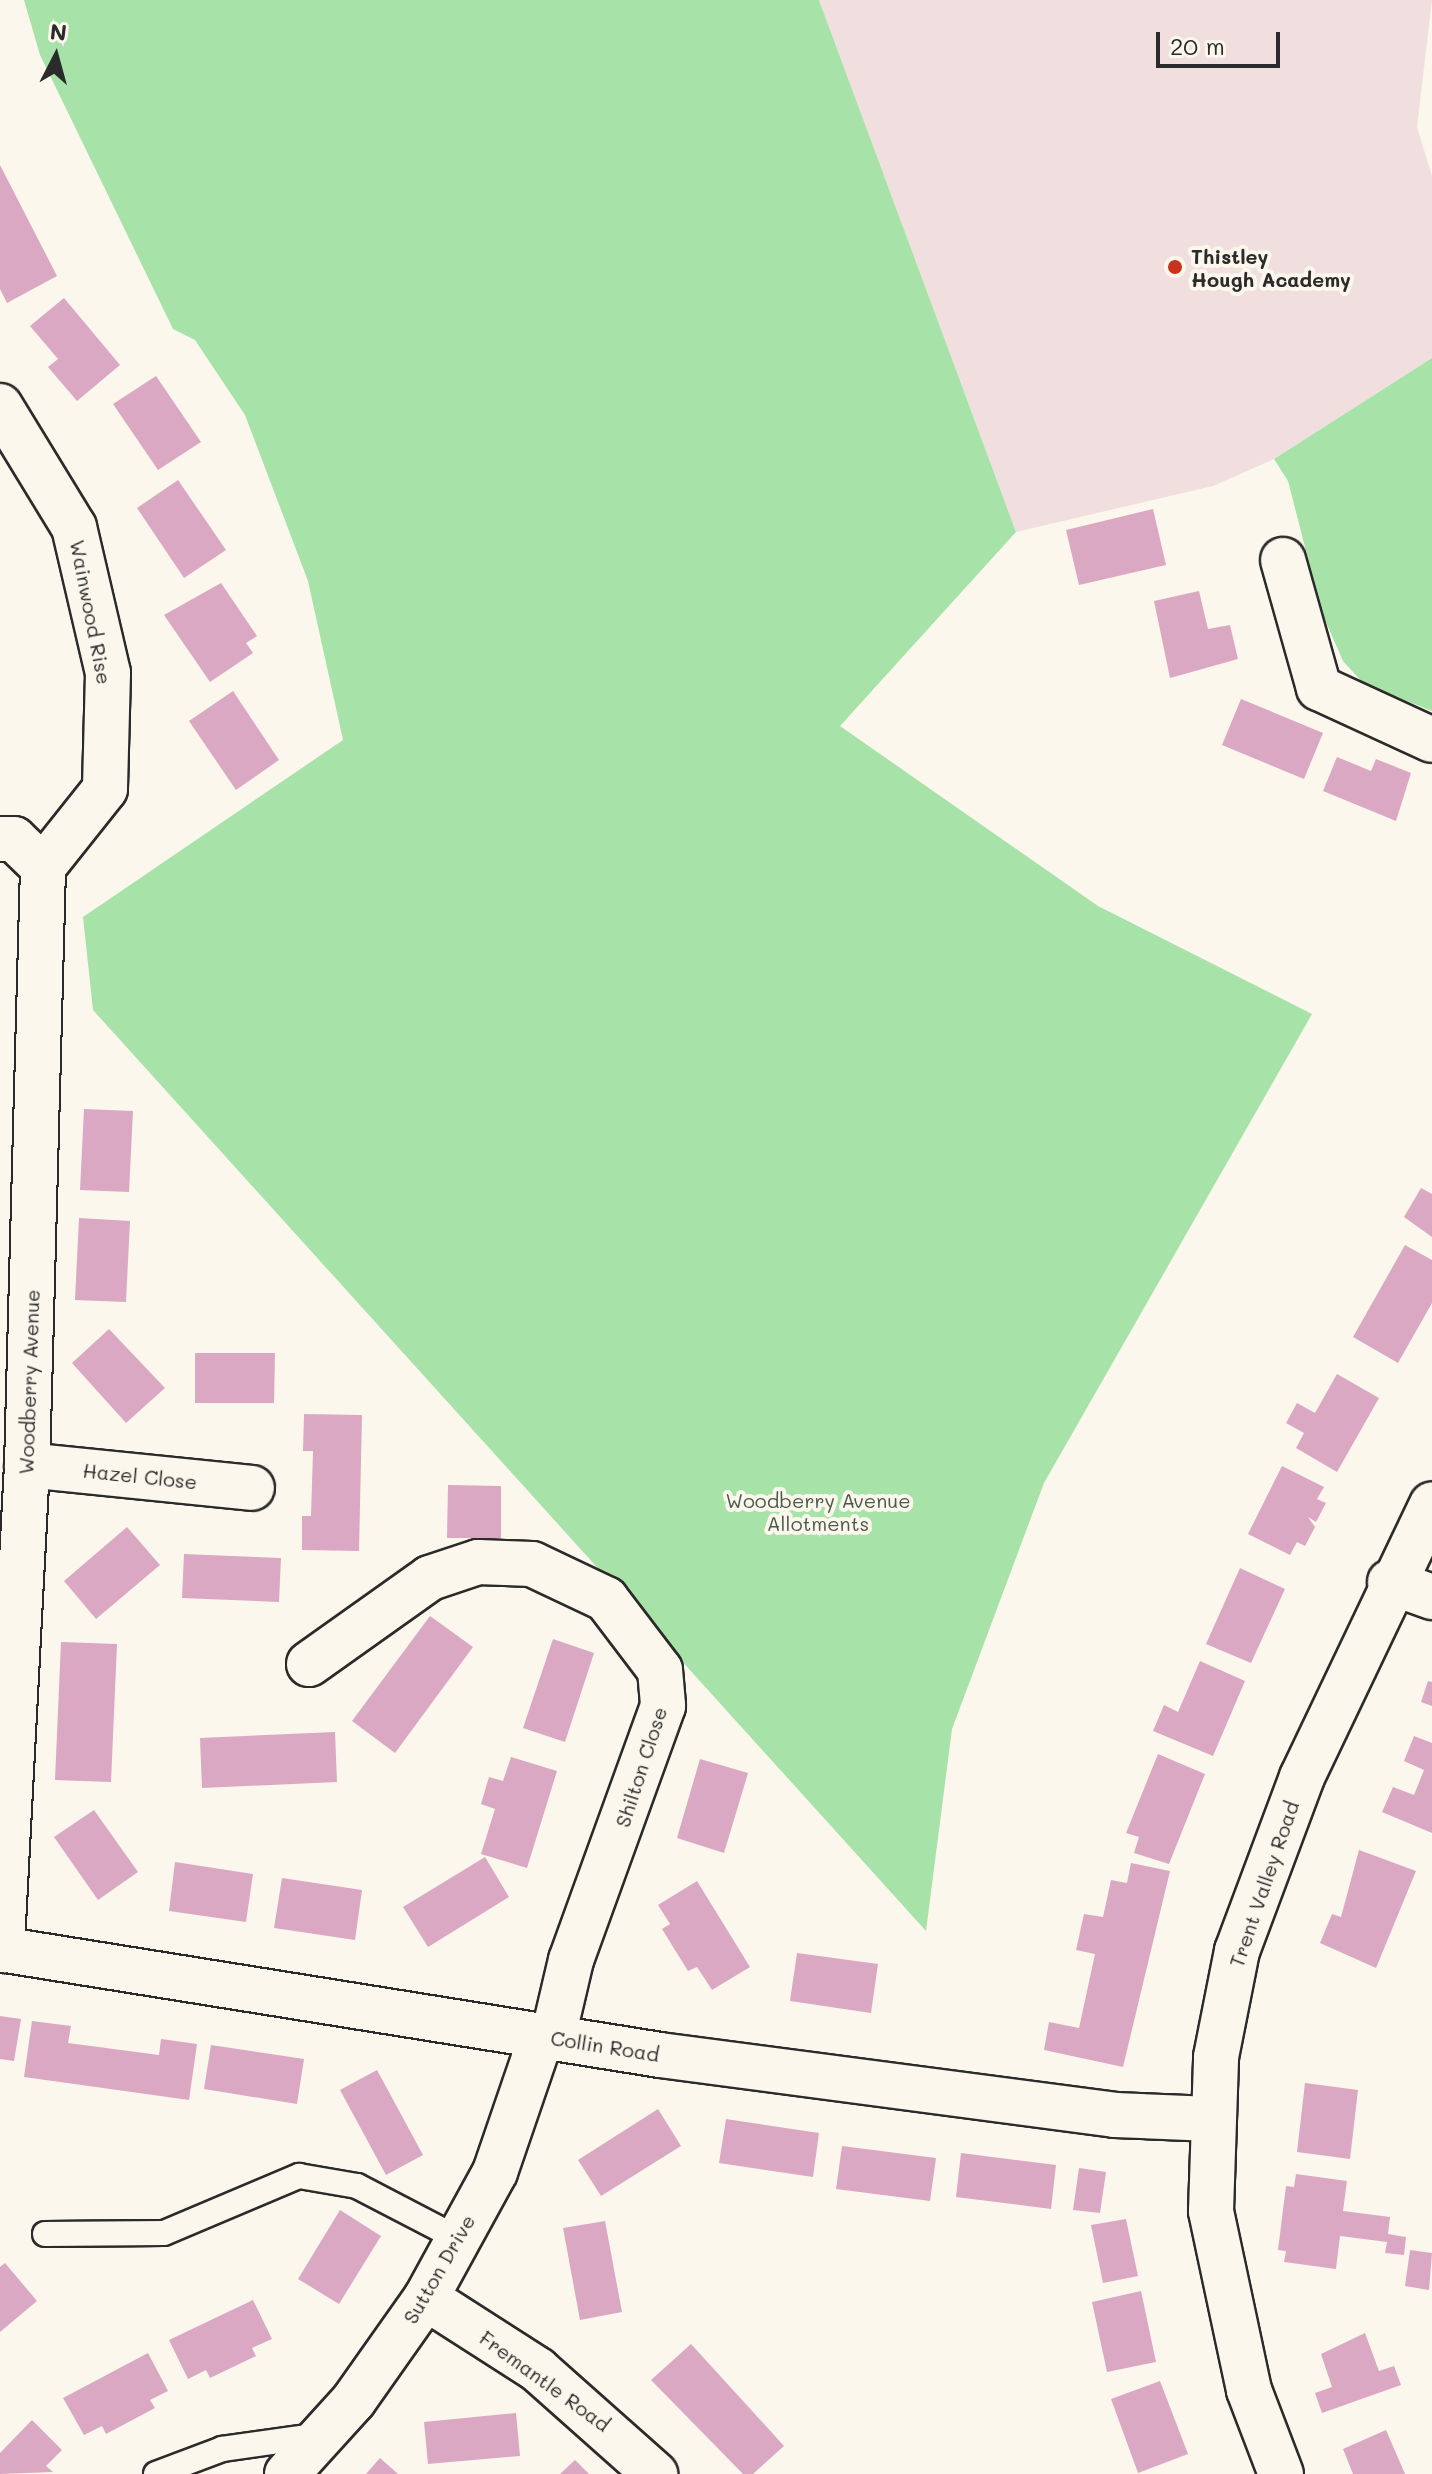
<!DOCTYPE html>
<style>
body{margin:0}
#map{position:relative;width:1432px;height:2474px;overflow:hidden;background:#fbf7ec;font-family:Mali,sans-serif}
div>[style]{position:absolute}
.built>*{inset:0;background:#f1dfe0}
.green>*{inset:0;background:#a7e2a8}
.building>*{inset:0;background:#dba8c4}
.roads{filter:drop-shadow(2px 0 #2b2b2b) drop-shadow(-2px 0 #2b2b2b) drop-shadow(0 2px #2b2b2b) drop-shadow(0 -2px #2b2b2b)}
.service>*{height:24px;margin:-12px;padding:0 12px;transform-origin:12px;border-radius:12px;background:#fbf7ec}
.minor>*{height:44px;margin:-22px;padding:0 22px;transform-origin:22px;border-radius:22px;background:#fbf7ec}
.tertiary>*{height:44px;margin:-22px;padding:0 22px;transform-origin:22px;border-radius:22px;background:#fbf7ec}
.dots>*{width:22px;height:22px;translate:-50% -50%;box-sizing:border-box;border:4px solid #fbf7ec;border-radius:50%}
span{translate:-50% -50%;white-space:nowrap;text-align:center;line-height:1.15;-webkit-text-stroke:8px #fbf7ec;paint-order:stroke}
.poi-label{font-size:20px;color:#2b2b2b;font-weight:700}
.left{translate:0 -50%;text-align:left}
.street-label{font-size:20px;color:#2b2b2b}
.park-label{font-size:20px;color:#4a594a}
.north{position:absolute;left:16px;top:16px;width:80px;height:80px;-webkit-text-stroke:6px #fbf7ec;paint-order:stroke;rotate:6deg;font-size:22px;font-weight:700;line-height:32px;text-align:center;color:#2b2b2b}
.north::after{content:'';display:block;margin:auto;width:28px;height:36px;background:#2b2b2b;clip-path:polygon(50% 0,100% 100%,50% 72%,0 100%)}
.scale{position:absolute;left:1156px;top:32px;width:124px;height:36px;box-sizing:border-box;border:4px solid #2b2b2b;border-top:0;padding-left:10px;font-size:24px;line-height:28px;white-space:nowrap;color:#2b2b2b;-webkit-text-stroke:6px #fbf7ec;paint-order:stroke}
</style>
<div id="map">
<div class="built">
<div style="clip-path:polygon(819px 0,1432px 0,1417px 127px,1432px 176px,1432px 358px,1274px 459px,1213px 486px,1016px 532px)"></div>
</div>
<div class="green">
<div style="clip-path:polygon(24px 0,819px 0,1016px 532px,840px 726px,1098px 906px,1312px 1014px,1044px 1483px,952px 1729px,926px 1931px,93px 1010px,83px 917px,343px 740px,308px 581px,245px 415px,195px 340px,173px 329px,40px 55px)"></div>
<div style="clip-path:polygon(1432px 358px,1432px 711px,1364px 684px,1343px 661px,1322px 613px,1288px 481px,1274px 459px)"></div>
</div>
<div class="building">
<div style="clip-path:polygon(0 165px,57px 276px,7px 303px,0 289px)"></div>
<div style="clip-path:polygon(64px 298px,120px 365px,77px 401px,48px 367px,58px 359px,30px 326px)"></div>
<div style="clip-path:polygon(156px 376px,201px 442px,158px 470px,113px 404px)"></div>
<div style="clip-path:polygon(178px 480px,226px 550px,184px 578px,137px 508px)"></div>
<div style="clip-path:polygon(1153px 509px,1166px 565px,1079px 585px,1066px 530px)"></div>
<div style="clip-path:polygon(221px 583px,257px 636px,246px 643px,253px 653px,210px 682px,164px 615px)"></div>
<div style="clip-path:polygon(1199px 591px,1208px 629px,1230px 625px,1238px 659px,1170px 678px,1154px 601px)"></div>
<div style="clip-path:polygon(233px 691px,279px 760px,236px 790px,189px 721px)"></div>
<div style="clip-path:polygon(1241px 699px,1323px 733px,1304px 779px,1222px 745px)"></div>
<div style="clip-path:polygon(1337px 757px,1371px 771px,1376px 759px,1411px 773px,1396px 821px,1323px 791px)"></div>
<div style="clip-path:polygon(84px 1109px,133px 1111px,129px 1192px,80px 1190px)"></div>
<div style="clip-path:polygon(1421px 1188px,1432px 1194px,1432px 1237px,1404px 1217px)"></div>
<div style="clip-path:polygon(79px 1218px,130px 1221px,126px 1302px,75px 1300px)"></div>
<div style="clip-path:polygon(1405px 1245px,1432px 1260px,1432px 1303px,1398px 1363px,1353px 1337px)"></div>
<div style="clip-path:polygon(109px 1329px,165px 1388px,126px 1423px,72px 1363px)"></div>
<div style="clip-path:polygon(195px 1353px,275px 1353px,274px 1403px,195px 1403px)"></div>
<div style="clip-path:polygon(1337px 1374px,1379px 1398px,1337px 1472px,1296px 1448px,1304px 1433px,1286px 1423px,1297px 1403px,1315px 1413px)"></div>
<div style="clip-path:polygon(304px 1414px,362px 1415px,359px 1551px,302px 1550px,302px 1516px,311px 1516px,313px 1451px,303px 1451px)"></div>
<div style="clip-path:polygon(1282px 1466px,1324px 1487px,1317px 1499px,1326px 1503px,1316px 1522px,1308px 1517px,1315px 1527px,1305px 1546px,1297px 1542px,1290px 1555px,1248px 1534px)"></div>
<div style="clip-path:polygon(448px 1485px,501px 1486px,501px 1538px,447px 1538px)"></div>
<div style="clip-path:polygon(127px 1527px,160px 1565px,96px 1619px,64px 1581px)"></div>
<div style="clip-path:polygon(184px 1554px,281px 1558px,279px 1602px,182px 1598px)"></div>
<div style="clip-path:polygon(1240px 1568px,1285px 1589px,1251px 1663px,1206px 1644px)"></div>
<div style="clip-path:polygon(430px 1616px,473px 1647px,395px 1753px,352px 1721px)"></div>
<div style="clip-path:polygon(553px 1639px,594px 1653px,565px 1742px,523px 1728px)"></div>
<div style="clip-path:polygon(61px 1642px,117px 1644px,111px 1782px,55px 1780px)"></div>
<div style="clip-path:polygon(1200px 1661px,1245px 1681px,1213px 1756px,1153px 1731px,1164px 1705px,1178px 1712px)"></div>
<div style="clip-path:polygon(1428px 1681px,1432px 1682px,1432px 1706px,1421px 1702px)"></div>
<div style="clip-path:polygon(335px 1732px,337px 1782px,202px 1788px,200px 1738px)"></div>
<div style="clip-path:polygon(1414px 1736px,1432px 1743px,1432px 1833px,1382px 1812px,1393px 1787px,1414px 1795px,1424px 1770px,1404px 1761px)"></div>
<div style="clip-path:polygon(1158px 1754px,1205px 1774px,1169px 1864px,1134px 1853px,1139px 1837px,1126px 1833px)"></div>
<div style="clip-path:polygon(511px 1757px,557px 1771px,527px 1868px,481px 1854px,495px 1809px,481px 1804px,489px 1777px,503px 1781px)"></div>
<div style="clip-path:polygon(700px 1759px,748px 1773px,724px 1853px,677px 1838px)"></div>
<div style="clip-path:polygon(94px 1810px,138px 1872px,98px 1900px,54px 1837px)"></div>
<div style="clip-path:polygon(1359px 1850px,1416px 1871px,1376px 1968px,1320px 1943px,1332px 1914px,1341px 1917px)"></div>
<div style="clip-path:polygon(485px 1857px,509px 1897px,428px 1947px,403px 1907px)"></div>
<div style="clip-path:polygon(175px 1862px,253px 1874px,246px 1922px,169px 1911px)"></div>
<div style="clip-path:polygon(1131px 1863px,1170px 1871px,1123px 2067px,1044px 2050px,1049px 2022px,1079px 2028px,1095px 1954px,1076px 1950px,1084px 1914px,1103px 1917px,1111px 1880px,1127px 1883px)"></div>
<div style="clip-path:polygon(282px 1878px,362px 1890px,355px 1940px,274px 1928px)"></div>
<div style="clip-path:polygon(697px 1881px,750px 1967px,712px 1990px,697px 1967px,688px 1971px,662px 1929px,670px 1924px,658px 1905px)"></div>
<div style="clip-path:polygon(797px 1953px,878px 1964px,871px 2013px,790px 2001px)"></div>
<div style="clip-path:polygon(0 2016px,21px 2019px,14px 2061px,0 2059px)"></div>
<div style="clip-path:polygon(32px 2021px,71px 2026px,68px 2043px,159px 2055px,161px 2039px,197px 2044px,189px 2100px,24px 2077px)"></div>
<div style="clip-path:polygon(211px 2045px,304px 2059px,297px 2104px,204px 2089px)"></div>
<div style="clip-path:polygon(377px 2070px,423px 2155px,386px 2175px,340px 2090px)"></div>
<div style="clip-path:polygon(1305px 2083px,1358px 2090px,1350px 2159px,1297px 2152px)"></div>
<div style="clip-path:polygon(658px 2109px,681px 2146px,601px 2196px,578px 2160px)"></div>
<div style="clip-path:polygon(726px 2119px,819px 2133px,813px 2177px,719px 2163px)"></div>
<div style="clip-path:polygon(842px 2146px,936px 2158px,930px 2201px,836px 2189px)"></div>
<div style="clip-path:polygon(961px 2153px,1056px 2165px,1051px 2209px,956px 2197px)"></div>
<div style="clip-path:polygon(1079px 2168px,1106px 2172px,1100px 2213px,1073px 2210px)"></div>
<div style="clip-path:polygon(1296px 2174px,1347px 2181px,1343px 2211px,1390px 2217px,1388px 2234px,1406px 2237px,1404px 2255px,1385px 2253px,1387px 2242px,1340px 2236px,1336px 2269px,1284px 2262px,1286px 2251px,1278px 2250px,1286px 2186px,1294px 2187px)"></div>
<div style="clip-path:polygon(340px 2210px,381px 2236px,339px 2304px,298px 2279px)"></div>
<div style="clip-path:polygon(1126px 2219px,1138px 2276px,1103px 2283px,1091px 2225px)"></div>
<div style="clip-path:polygon(605px 2221px,622px 2312px,580px 2320px,563px 2228px)"></div>
<div style="clip-path:polygon(1410px 2250px,1432px 2253px,1429px 2290px,1405px 2286px)"></div>
<div style="clip-path:polygon(5px 2263px,37px 2301px,0 2332px,0 2267px)"></div>
<div style="clip-path:polygon(1141px 2291px,1156px 2362px,1107px 2372px,1092px 2302px)"></div>
<div style="clip-path:polygon(253px 2300px,272px 2339px,252px 2348px,256px 2356px,210px 2378px,206px 2370px,188px 2379px,169px 2340px)"></div>
<div style="clip-path:polygon(1365px 2333px,1379px 2371px,1394px 2366px,1401px 2385px,1322px 2413px,1315px 2393px,1332px 2387px,1321px 2354px)"></div>
<div style="clip-path:polygon(691px 2344px,784px 2446px,753px 2474px,743px 2474px,651px 2380px)"></div>
<div style="clip-path:polygon(148px 2353px,168px 2391px,150px 2400px,155px 2408px,106px 2434px,102px 2426px,84px 2435px,63px 2398px)"></div>
<div style="clip-path:polygon(1160px 2381px,1188px 2454px,1138px 2473px,1111px 2399px)"></div>
<div style="clip-path:polygon(516px 2413px,520px 2456px,428px 2464px,424px 2422px)"></div>
<div style="clip-path:polygon(32px 2420px,62px 2450px,46px 2466px,53px 2472px,0 2474px,0 2453px)"></div>
<div style="clip-path:polygon(1386px 2430px,1405px 2474px,1353px 2474px,1343px 2449px)"></div>
<div style="clip-path:polygon(380px 2458px,398px 2474px,366px 2474px)"></div>
<div style="clip-path:polygon(575px 2460px,589px 2474px,560px 2474px)"></div>
</div>
<div class="roads">
<div class="service">
<div style="left:45px;top:2234px;width:119px;rotate:-0.5deg"></div>
<div style="left:164px;top:2233px;width:147px;rotate:-22.9deg"></div>
<div style="left:299px;top:2176px;width:59px;rotate:9.8deg"></div>
<div style="left:357px;top:2186px;width:113px;rotate:27.5deg"></div>
<div style="left:156px;top:2474px;width:71px;rotate:-20.7deg"></div>
<div style="left:222px;top:2449px;width:99px;rotate:-8.1deg"></div>
</div>
<div class="minor">
<div style="left:0;top:406px;width:142px;rotate:58.6deg"></div>
<div style="left:74px;top:527px;width:150px;rotate:76.9deg"></div>
<div style="left:108px;top:673px;width:116px;rotate:91.5deg"></div>
<div style="left:105px;top:789px;width:100px;rotate:128.5deg"></div>
<div style="left:1283px;top:560px;width:133px;rotate:74.3deg"></div>
<div style="left:1319px;top:688px;width:124px;rotate:24.7deg"></div>
<div style="left:0;top:839px;width:14px"></div>
<div style="left:14px;top:839px;width:40px;rotate:44deg"></div>
<div style="left:43px;top:867px;width:598px;rotate:91.53deg"></div>
<div style="left:27px;top:1465px;width:486px;rotate:93deg"></div>
<div style="left:27px;top:1465px;width:226px;rotate:5.8deg"></div>
<div style="left:1390px;top:1582px;width:45px;rotate:19.7deg"></div>
<div style="left:309px;top:1664px;width:148px;rotate:-35.4deg"></div>
<div style="left:430px;top:1578px;width:51px;rotate:-18.4deg"></div>
<div style="left:478px;top:1562px;width:54px;rotate:2.1deg"></div>
<div style="left:532px;top:1564px;width:82px;rotate:25.3deg"></div>
<div style="left:606px;top:1599px;width:89px;rotate:52.7deg"></div>
<div style="left:660px;top:1670px;width:36px;rotate:85deg"></div>
<div style="left:663px;top:1706px;width:270px;rotate:109.9deg"></div>
<div style="left:571px;top:1960px;width:79px;rotate:103.2deg"></div>
<div style="left:0;top:1949px;width:668px;rotate:9.12deg"></div>
<div style="left:660px;top:2055px;width:459px;rotate:7.5deg"></div>
<div style="left:1115px;top:2115px;width:97px;rotate:2.4deg"></div>
<div style="left:426px;top:2298px;width:133px;rotate:32.7deg"></div>
<div style="left:538px;top:2370px;width:157px;rotate:41.6deg"></div>
<div style="left:287px;top:2474px;width:100px;rotate:-47.8deg"></div>
<div style="left:354px;top:2400px;width:125px;rotate:-54.8deg"></div>
<div style="left:426px;top:2298px;width:144px;rotate:-61.3deg"></div>
<div style="left:495px;top:2172px;width:145px;rotate:-71.1deg"></div>
</div>
<div class="tertiary">
<div style="left:1281px;top:2474px;width:90px;rotate:-110.9deg"></div>
<div style="left:1249px;top:2390px;width:183px;rotate:-102deg"></div>
<div style="left:1211px;top:2211px;width:154px;rotate:-88.1deg"></div>
<div style="left:1216px;top:2057px;width:108px;rotate:-78.8deg"></div>
<div style="left:1237px;top:1951px;width:186px;rotate:-69.5deg"></div>
<div style="left:1302px;top:1777px;width:302px;rotate:-64.5deg"></div>
</div>
</div>
<div class="dots">
<div style="left:1175px;top:267px;background:#c8321e"></div>
</div>
<div class="poi-label">
<span class="left" style="left:1191px;top:268px">Thistley<br>Hough Academy</span>
</div>
<div class="street-label">
<span style="left:91px;top:612px;rotate:79deg">Wainwood Rise</span>
<span style="left:29px;top:1382px;rotate:-88deg">Woodberry Avenue</span>
<span style="left:140px;top:1476px;rotate:6deg">Hazel Close</span>
<span style="left:641px;top:1767px;rotate:-72deg">Shilton Close</span>
<span style="left:1264px;top:1884px;rotate:-71deg">Trent Valley Road</span>
<span style="left:605px;top:2046px;rotate:9deg">Collin Road</span>
<span style="left:439px;top:2269px;rotate:-60deg">Sutton Drive</span>
<span style="left:545px;top:2381px;rotate:36deg">Fremantle Road</span>
</div>
<div class="park-label">
<span style="left:818px;top:1512px">Woodberry Avenue<br>Allotments</span>
</div>
<div class="north">N</div>
<div class="scale">20 m</div>
</div>
